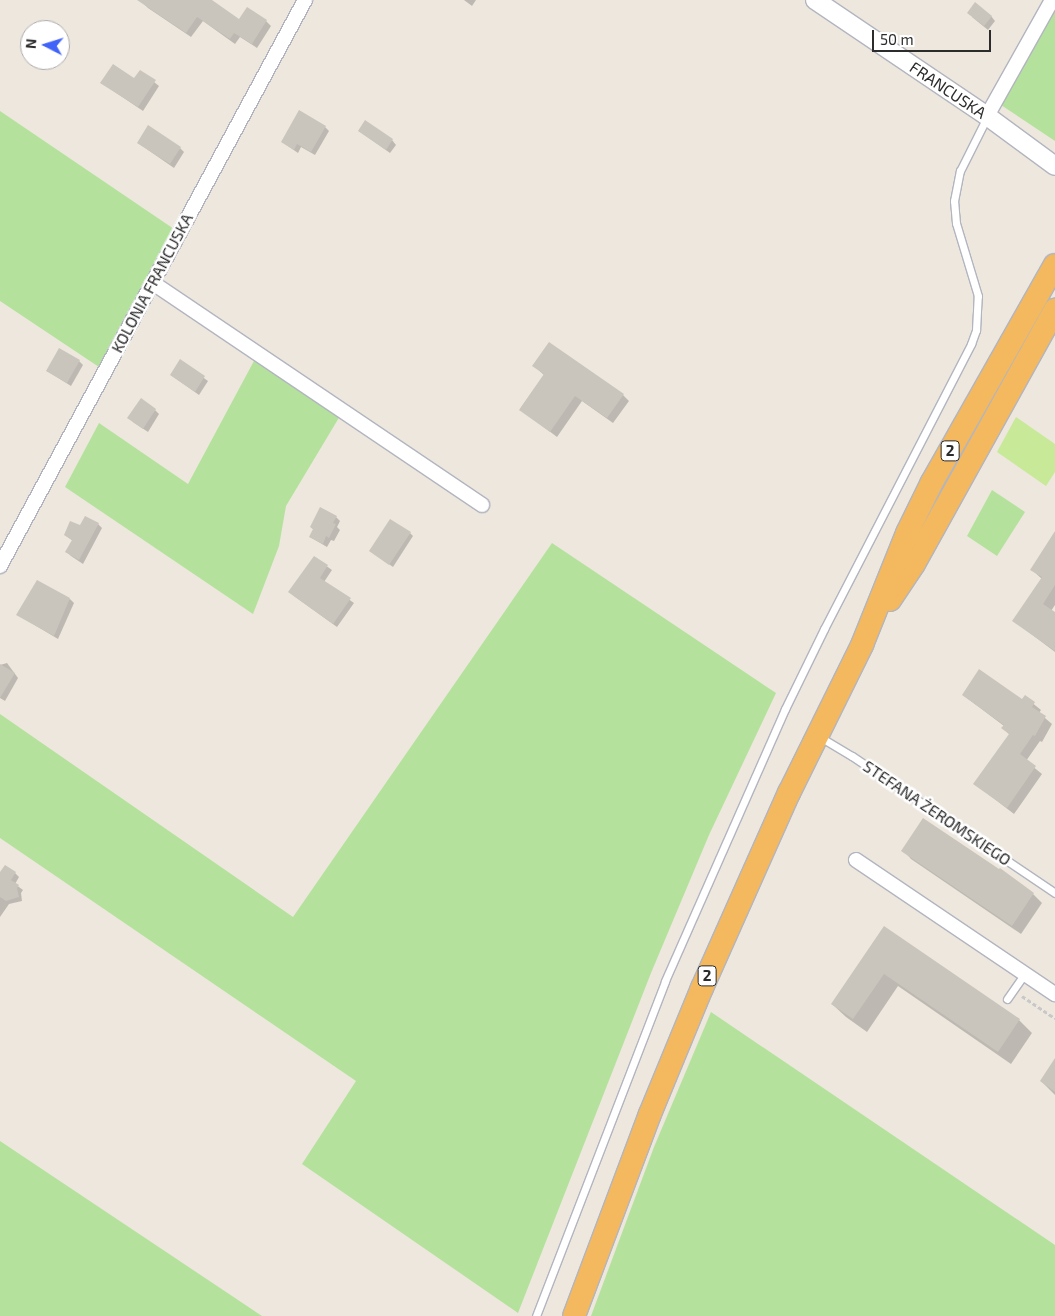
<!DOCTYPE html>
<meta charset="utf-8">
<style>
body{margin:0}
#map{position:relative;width:1055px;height:1316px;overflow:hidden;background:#ede7de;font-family:"Exo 2",sans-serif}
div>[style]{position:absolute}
.green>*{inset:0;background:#b4e29c}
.pitch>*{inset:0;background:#c7e998}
.shadow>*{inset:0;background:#0003}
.building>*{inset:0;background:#c9c5bd}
.path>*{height:3px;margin-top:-1.5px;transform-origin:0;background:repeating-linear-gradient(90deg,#c8c8c8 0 4px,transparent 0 6.5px)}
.roads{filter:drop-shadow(1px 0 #b2b5bf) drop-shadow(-1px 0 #b2b5bf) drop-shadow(0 1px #b2b5bf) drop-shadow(0 -1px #b2b5bf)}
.service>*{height:7px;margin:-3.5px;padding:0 3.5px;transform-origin:3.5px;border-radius:3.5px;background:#fff}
.minor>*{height:14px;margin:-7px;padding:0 7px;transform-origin:7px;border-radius:7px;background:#fff}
.tertiary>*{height:18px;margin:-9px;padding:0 9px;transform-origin:9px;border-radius:9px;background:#fff}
.trunk>*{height:22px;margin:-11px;padding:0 11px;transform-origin:11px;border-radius:11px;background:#f4b85e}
span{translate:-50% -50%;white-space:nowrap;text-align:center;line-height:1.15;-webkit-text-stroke:5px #fff;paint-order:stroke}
.shield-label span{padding:1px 4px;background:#fff;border:1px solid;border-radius:4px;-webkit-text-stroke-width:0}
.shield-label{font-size:15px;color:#2c2c2c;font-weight:700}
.street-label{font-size:16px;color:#2c2c2c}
.north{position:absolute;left:20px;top:20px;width:50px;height:50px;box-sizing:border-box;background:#fff;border:1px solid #ababab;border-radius:50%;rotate:275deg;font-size:14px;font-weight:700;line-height:20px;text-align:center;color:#2c2c2c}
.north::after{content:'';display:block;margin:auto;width:18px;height:22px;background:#4263f7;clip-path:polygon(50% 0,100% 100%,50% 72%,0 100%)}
.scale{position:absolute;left:872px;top:30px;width:119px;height:22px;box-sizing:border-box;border:2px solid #2c2c2c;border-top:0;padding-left:6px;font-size:15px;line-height:18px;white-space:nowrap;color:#2c2c2c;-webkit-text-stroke:4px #fff;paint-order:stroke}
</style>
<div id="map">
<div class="green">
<div style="clip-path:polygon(1055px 9px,1055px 141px,1001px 105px)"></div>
<div style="clip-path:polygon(0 111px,174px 229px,99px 367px,0 301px)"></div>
<div style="clip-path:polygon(255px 359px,340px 416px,286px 506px,279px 546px,253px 614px,65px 487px,99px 423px,188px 484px)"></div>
<div style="clip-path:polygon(992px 490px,1025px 512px,997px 556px,967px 536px)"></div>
<div style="clip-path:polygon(552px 543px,776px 693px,709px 835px,651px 973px,518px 1313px,302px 1164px,356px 1081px,0 838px,0 714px,293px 917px)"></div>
<div style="clip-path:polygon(711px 1012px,1055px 1245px,1055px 1316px,591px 1316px,654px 1147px)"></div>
<div style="clip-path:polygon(0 1141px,262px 1316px,0 1316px)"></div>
</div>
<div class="pitch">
<div style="clip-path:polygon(1016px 417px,1055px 444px,1055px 472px,1046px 486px,997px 452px)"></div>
</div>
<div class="shadow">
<div style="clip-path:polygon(145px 0,210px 0,240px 21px,266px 21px,271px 26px,257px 48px,240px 37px,235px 44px,203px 21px,191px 37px,148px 8px,143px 3px)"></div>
<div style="clip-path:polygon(464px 0,476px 0,472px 6px)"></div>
<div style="clip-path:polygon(991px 16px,995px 21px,988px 30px,972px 17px)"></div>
<div style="clip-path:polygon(140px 71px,159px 86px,143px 111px,106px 86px,135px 79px)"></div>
<div style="clip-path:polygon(325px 127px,329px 131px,315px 155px,301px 147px,298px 153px,282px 142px)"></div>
<div style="clip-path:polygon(359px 131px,392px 140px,396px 145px,390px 153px)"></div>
<div style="clip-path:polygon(138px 143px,180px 148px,184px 152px,174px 168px)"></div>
<div style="clip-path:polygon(79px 361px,83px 365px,71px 386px,47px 371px)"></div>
<div style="clip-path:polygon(180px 361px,208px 381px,199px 395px,171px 375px)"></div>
<div style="clip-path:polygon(534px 366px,623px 395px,629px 401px,613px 423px,582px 401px,557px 437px,520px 409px,544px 375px)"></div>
<div style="clip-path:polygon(155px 410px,159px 414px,148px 432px,133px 422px)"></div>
<div style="clip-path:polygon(336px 517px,340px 521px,337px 527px,340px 530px,334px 541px,331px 540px,327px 547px,310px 537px,314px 530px,311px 527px)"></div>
<div style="clip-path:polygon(98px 524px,102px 528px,83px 564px,71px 556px,67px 552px,73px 541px,65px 535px,80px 527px)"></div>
<div style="clip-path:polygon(410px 533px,413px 536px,393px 567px,370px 551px)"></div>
<div style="clip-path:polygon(1055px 533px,1055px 605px,1051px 611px,1055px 614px,1055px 652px,1014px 621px,1042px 579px,1032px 570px)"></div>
<div style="clip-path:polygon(315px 558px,332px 570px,324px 582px,354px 603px,337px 627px,294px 596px)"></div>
<div style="clip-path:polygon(70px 599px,74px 603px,58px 639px,18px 615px)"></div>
<div style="clip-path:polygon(7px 663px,18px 678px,5px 701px,0 698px,0 665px)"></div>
<div style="clip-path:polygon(963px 695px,1022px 701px,1025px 697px,1041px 710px,1039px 713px,1052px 724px,1042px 742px,1040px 741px,1026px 761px,1042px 774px,1014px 814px,975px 784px,1010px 735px,1003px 728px,1004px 726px)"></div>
<div style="clip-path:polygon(903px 850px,1033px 894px,1042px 903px,1021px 934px,911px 859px)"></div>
<div style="clip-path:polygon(15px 873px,19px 877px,15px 884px,23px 890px,21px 893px,22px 901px,9px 904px,0 917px,0 874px)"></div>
<div style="clip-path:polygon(884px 927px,1019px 1020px,1032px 1033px,1011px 1064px,898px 986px,867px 1032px,846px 1017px,832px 1004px)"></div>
<div style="clip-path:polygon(1055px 1060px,1055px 1095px,1041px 1081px)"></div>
</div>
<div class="building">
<div style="clip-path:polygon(137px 0,212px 0,239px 19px,247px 7px,267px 20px,252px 44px,234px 33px,230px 39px,197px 17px,186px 33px)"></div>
<div style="clip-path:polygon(975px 2px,992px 16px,984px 26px,967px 13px)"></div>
<div style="clip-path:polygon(113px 64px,134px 78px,140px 70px,156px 80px,138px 107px,100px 83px)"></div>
<div style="clip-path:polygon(299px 110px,326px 126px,311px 152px,297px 144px,294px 150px,281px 142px)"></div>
<div style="clip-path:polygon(365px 120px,393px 139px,386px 150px,358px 131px)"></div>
<div style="clip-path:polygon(148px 125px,181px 147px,170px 164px,137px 143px)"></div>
<div style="clip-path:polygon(549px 342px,624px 394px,607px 418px,575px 396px,550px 432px,519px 410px,544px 374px,532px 366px)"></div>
<div style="clip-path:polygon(59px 348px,80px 360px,67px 383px,46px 371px)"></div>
<div style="clip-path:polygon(180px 359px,205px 376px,195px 392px,170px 375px)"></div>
<div style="clip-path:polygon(141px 398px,156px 409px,143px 429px,127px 418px)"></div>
<div style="clip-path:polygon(320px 507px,337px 516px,333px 523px,336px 524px,329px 538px,326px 536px,323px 544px,309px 537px,313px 529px,310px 527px)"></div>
<div style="clip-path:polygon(85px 516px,99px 523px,79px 560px,65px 552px,72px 540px,64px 535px,70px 521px,80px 525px)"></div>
<div style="clip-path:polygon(390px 519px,411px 532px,389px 565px,369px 551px)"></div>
<div style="clip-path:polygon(1055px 531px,1055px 585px,1043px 604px,1055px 612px,1055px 651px,1012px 621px,1042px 577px,1030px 570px)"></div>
<div style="clip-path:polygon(314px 556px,328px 565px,320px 578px,351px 598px,333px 624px,288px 592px)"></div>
<div style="clip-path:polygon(37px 580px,70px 598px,54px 636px,16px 615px)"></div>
<div style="clip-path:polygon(0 664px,15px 673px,0 698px)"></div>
<div style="clip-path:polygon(979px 669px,1022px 699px,1025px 695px,1035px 702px,1032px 707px,1046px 716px,1035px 736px,1033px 735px,1020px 754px,1036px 766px,1007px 808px,973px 784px,1009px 734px,1001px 728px,1004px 725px,962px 695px)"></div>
<div style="clip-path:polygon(923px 818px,999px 869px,1000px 868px,1034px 893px,1012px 926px,901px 851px)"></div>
<div style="clip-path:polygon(5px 865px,16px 872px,11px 880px,19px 885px,17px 888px,19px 897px,6px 901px,0 897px,0 872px)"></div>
<div style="clip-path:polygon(884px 926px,1020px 1019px,998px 1052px,884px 974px,853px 1019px,831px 1004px)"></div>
<div style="clip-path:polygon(1055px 1058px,1055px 1092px,1040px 1081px)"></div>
</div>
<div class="path">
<div style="left:1022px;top:996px;width:40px;rotate:34deg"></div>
</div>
<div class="roads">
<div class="service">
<div style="left:820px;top:737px;width:37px;rotate:31deg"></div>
<div style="left:852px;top:756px;width:245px;rotate:34deg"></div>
<div style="left:1007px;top:999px;width:32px;rotate:-55deg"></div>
<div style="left:536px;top:1316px;width:359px;rotate:-68.9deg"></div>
<div style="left:665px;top:981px;width:297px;rotate:-66.2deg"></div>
<div style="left:785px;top:709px;width:89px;rotate:-64deg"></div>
<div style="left:824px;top:629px;width:321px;rotate:-62.7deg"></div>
<div style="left:971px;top:344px;width:15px;rotate:-70deg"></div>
<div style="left:976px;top:330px;width:34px;rotate:-87deg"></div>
<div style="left:978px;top:296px;width:76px;rotate:-106.8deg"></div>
<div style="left:956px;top:223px;width:22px;rotate:-95deg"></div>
<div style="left:954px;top:201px;width:31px;rotate:-79deg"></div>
<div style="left:960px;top:171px;width:60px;rotate:-63.4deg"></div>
</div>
<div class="minor">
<div style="left:987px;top:116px;width:133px;rotate:-60.7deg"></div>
<div style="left:153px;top:283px;width:397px;rotate:34deg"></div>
<div style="left:0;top:566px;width:643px;rotate:-61.68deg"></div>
<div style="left:856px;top:860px;width:240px;rotate:34deg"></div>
</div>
<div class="tertiary">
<div style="left:815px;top:0;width:207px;rotate:34deg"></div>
<div style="left:987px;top:116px;width:84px;rotate:36.3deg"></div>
</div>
<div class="trunk">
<div style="left:890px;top:600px;width:43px;rotate:-56.3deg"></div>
<div style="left:914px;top:564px;width:291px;rotate:-61deg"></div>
<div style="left:574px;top:1316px;width:216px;rotate:-69.4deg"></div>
<div style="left:650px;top:1114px;width:136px;rotate:-67.6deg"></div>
<div style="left:702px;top:988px;width:214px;rotate:-66deg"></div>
<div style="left:789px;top:793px;width:165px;rotate:-63.7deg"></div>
<div style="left:862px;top:645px;width:121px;rotate:-68.1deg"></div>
<div style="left:907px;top:533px;width:57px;rotate:-63.9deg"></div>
<div style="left:932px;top:482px;width:249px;rotate:-60.5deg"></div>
</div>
</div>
<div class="shield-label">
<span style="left:950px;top:451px">2</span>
<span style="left:707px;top:976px">2</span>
</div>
<div class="street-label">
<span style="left:948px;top:90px;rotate:34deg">FRANCUSKA</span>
<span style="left:152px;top:283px;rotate:-62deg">KOLONIA FRANCUSKA</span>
<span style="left:937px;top:813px;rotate:34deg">STEFANA ŻEROMSKIEGO</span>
</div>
<div class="north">N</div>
<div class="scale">50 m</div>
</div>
